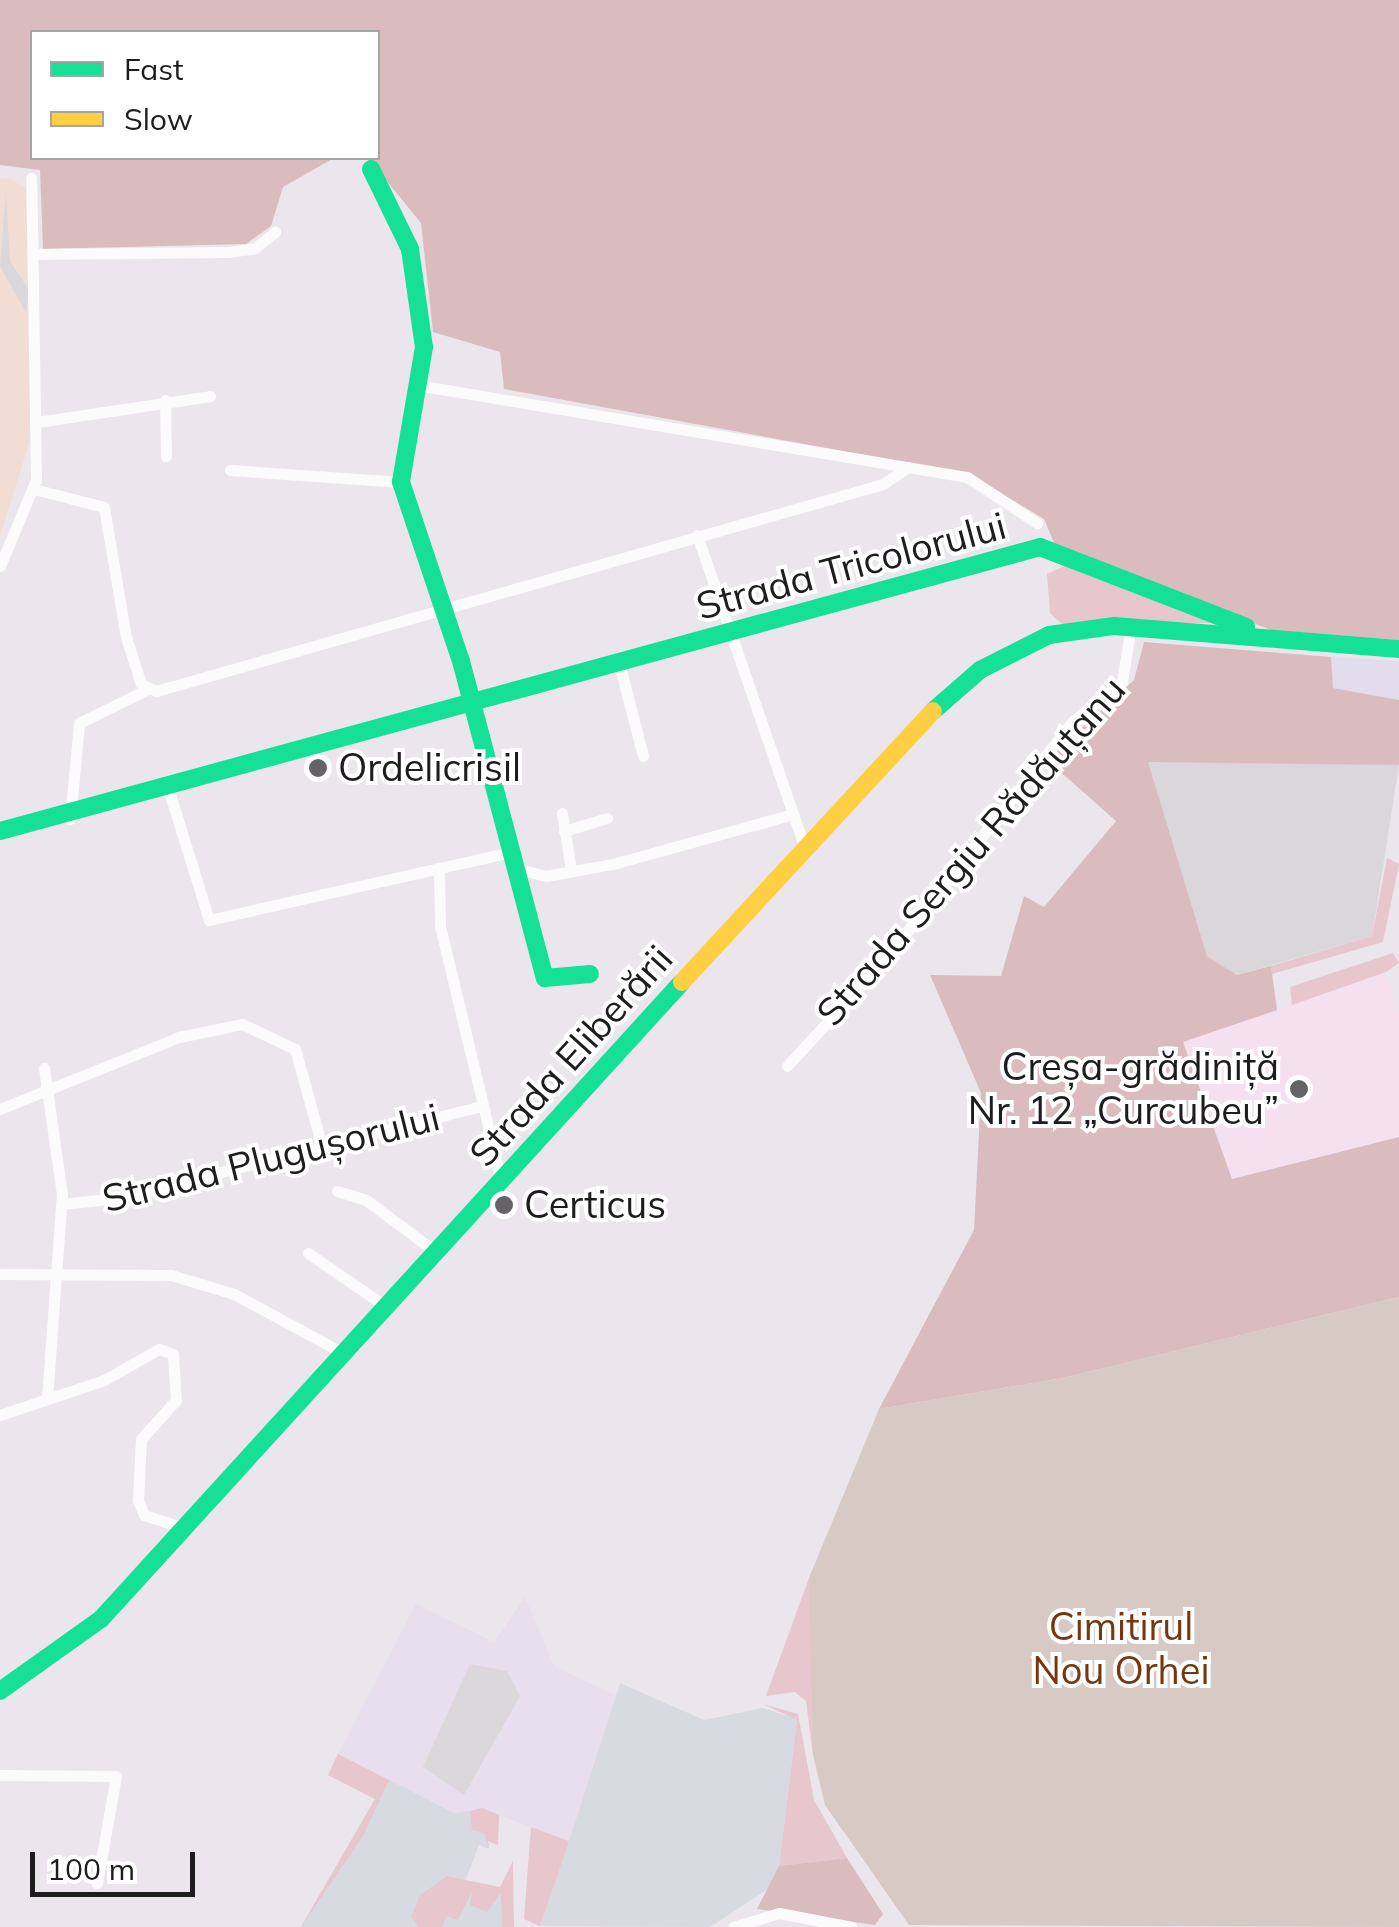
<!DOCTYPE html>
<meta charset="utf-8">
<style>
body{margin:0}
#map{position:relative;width:1399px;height:1927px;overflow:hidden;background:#ebe6eb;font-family:Mulish,sans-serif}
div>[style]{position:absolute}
.commercial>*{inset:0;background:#e3dced}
.industrial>*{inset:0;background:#d7dae1}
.education>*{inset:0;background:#f5e0f0}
.religious>*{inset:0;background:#d9d7d9}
.military>*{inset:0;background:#e8deed}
.grass>*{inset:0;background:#e8c6ce}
.forest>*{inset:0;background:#dabcbe}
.cemetery>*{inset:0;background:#d7cac4}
.park>*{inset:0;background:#f2ddd4}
.parking>*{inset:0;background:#dad8da}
.street>*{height:11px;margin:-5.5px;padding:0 5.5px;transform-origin:5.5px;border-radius:5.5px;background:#fcfbfc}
.fast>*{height:18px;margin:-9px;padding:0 9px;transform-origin:9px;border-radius:9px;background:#16e098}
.slow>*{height:18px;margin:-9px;padding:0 9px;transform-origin:9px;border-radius:9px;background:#ffcf43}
.dots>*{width:28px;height:28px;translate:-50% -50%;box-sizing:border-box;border:5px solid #fff;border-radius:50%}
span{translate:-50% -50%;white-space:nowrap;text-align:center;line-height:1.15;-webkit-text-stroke:8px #fff;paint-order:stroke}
.street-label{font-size:38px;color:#1d1d1d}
.poi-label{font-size:38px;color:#1d1d1d}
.left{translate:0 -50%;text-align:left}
.right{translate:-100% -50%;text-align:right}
.park-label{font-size:38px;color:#763610}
.legend{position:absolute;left:30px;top:30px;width:350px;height:130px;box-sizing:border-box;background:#fff;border:2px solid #a5a5a5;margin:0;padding:12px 18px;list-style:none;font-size:30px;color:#1d1d1d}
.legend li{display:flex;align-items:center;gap:20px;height:50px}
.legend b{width:50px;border:2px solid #a5a5a5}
.scale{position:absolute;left:30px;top:1852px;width:165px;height:45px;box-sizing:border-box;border:5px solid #1d1d1d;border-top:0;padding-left:12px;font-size:30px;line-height:35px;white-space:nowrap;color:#1d1d1d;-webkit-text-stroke:8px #fff;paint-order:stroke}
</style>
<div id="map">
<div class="commercial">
<div style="clip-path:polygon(1331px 657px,1399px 661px,1399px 700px,1332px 688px)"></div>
</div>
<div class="industrial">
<div style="clip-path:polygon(620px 1683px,704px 1720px,763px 1708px,797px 1719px,777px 1883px,710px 1927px,540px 1926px)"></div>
<div style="clip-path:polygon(338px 1754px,455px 1813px,482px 1808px,489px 1849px,479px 1845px,465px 1882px,506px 1892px,507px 1927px,301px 1927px,375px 1799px,328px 1775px)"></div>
</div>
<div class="education">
<div style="clip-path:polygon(1386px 972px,1399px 1014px,1399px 1137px,1232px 1180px,1183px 1042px)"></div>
</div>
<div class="religious">
<div style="clip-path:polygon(1351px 760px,1399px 765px,1372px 936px,1237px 975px,1207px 956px,1147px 761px)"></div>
</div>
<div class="military">
<div style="clip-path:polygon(525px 1597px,554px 1666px,616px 1696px,569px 1841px,482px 1809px,455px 1813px,338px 1754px,416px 1604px,494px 1642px)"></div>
</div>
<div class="grass">
<div style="clip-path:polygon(1064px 566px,1211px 623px,1062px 624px,1050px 613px,1047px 574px)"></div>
<div style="clip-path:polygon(1387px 858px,1399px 864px,1383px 942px,1272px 974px,1271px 966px,1372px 936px)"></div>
<div style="clip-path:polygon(1393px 953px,1399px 963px,1386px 972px,1292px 1005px,1290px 987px)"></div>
<div style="clip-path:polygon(809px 1578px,814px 1580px,813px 1755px,806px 1701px,795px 1692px,766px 1696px)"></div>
<div style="clip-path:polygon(763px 1704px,798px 1714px,814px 1800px,847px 1858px,779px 1866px,797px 1720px)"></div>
<div style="clip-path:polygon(338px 1754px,389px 1780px,363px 1836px,301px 1927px,375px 1799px,328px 1775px)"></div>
<div style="clip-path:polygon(482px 1808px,499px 1815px,498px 1845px,488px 1841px,489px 1849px,484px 1833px,472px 1830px,470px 1811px)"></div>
<div style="clip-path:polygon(531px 1827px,569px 1841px,540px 1926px,524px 1919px)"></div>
<div style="clip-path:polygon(513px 1861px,514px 1927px,502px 1927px,501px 1892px,487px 1912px,470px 1905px,472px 1892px,458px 1920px,447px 1916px,442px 1927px,418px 1927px,411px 1916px,420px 1895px,447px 1876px,500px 1887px)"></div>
</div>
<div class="forest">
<div style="clip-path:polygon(0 0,1399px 0,1399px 640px,1271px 630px,1055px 545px,1044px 519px,969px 474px,504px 389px,500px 352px,433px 332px,421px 223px,368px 158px,378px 158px,378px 32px,32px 32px,32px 158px,334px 158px,283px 187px,271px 226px,246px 244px,43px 249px,40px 170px,0 165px)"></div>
<div style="clip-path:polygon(1144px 642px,1331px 657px,1333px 688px,1399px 700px,1399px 765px,1148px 762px,1207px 956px,1237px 975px,1271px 966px,1277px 1010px,1183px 1042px,1232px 1179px,1399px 1137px,1399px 1297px,1063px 1378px,879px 1409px,974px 1230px,981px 1093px,930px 975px,1001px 976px,1024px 896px,1044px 907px,1116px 821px,1047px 760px,1134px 680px)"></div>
<div style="clip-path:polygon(847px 1858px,883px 1914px,875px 1925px,757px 1909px,779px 1866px)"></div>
</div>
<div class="cemetery">
<div style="clip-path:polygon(1399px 1297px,1399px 1927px,909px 1925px,825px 1805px,813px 1755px,809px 1578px,879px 1409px,1063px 1378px)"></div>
</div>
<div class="park">
<div style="clip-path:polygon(10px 178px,26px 189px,32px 434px,0 536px,0 179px)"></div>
</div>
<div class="parking">
<div style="clip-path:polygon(6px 193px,10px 261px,29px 290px,26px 313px,0 266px)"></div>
<div style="clip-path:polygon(470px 1664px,507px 1671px,520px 1696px,464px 1795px,423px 1767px)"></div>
</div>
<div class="street">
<div style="left:34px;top:254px;width:194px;rotate:-0.6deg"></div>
<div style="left:228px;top:252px;width:27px;rotate:-8deg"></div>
<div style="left:255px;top:248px;width:26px;rotate:-39deg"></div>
<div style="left:423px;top:386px;width:552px;rotate:9.5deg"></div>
<div style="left:967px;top:477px;width:84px;rotate:33.3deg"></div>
<div style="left:165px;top:400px;width:56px;rotate:89deg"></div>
<div style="left:37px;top:422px;width:175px;rotate:-8.5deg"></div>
<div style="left:230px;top:470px;width:171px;rotate:4deg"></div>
<div style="left:34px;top:489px;width:72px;rotate:14.4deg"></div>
<div style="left:104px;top:507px;width:132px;rotate:80.4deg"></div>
<div style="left:126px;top:637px;width:49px;rotate:72.3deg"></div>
<div style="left:141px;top:684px;width:17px;rotate:25deg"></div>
<div style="left:156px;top:691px;width:756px;rotate:-15.89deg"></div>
<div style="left:883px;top:484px;width:30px;rotate:-34deg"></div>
<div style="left:697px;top:535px;width:331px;rotate:71deg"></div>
<div style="left:0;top:566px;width:93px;rotate:-67.3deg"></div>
<div style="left:36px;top:480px;width:302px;rotate:-90.9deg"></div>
<div style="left:619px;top:663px;width:96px;rotate:75.5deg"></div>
<div style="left:169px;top:791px;width:135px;rotate:72.8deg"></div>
<div style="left:209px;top:920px;width:310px;rotate:-12.7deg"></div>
<div style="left:562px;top:813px;width:58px;rotate:81deg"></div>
<div style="left:70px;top:819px;width:96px;rotate:-84.6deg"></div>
<div style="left:79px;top:723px;width:77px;rotate:-26.2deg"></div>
<div style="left:564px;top:831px;width:45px;rotate:-16.8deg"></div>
<div style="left:439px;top:868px;width:58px;rotate:89deg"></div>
<div style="left:440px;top:926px;width:261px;rotate:76.5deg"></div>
<div style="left:518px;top:869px;width:29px;rotate:14deg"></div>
<div style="left:546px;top:876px;width:68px;rotate:-10.2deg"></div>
<div style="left:613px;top:864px;width:184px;rotate:-15.5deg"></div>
<div style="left:787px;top:1066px;width:148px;rotate:-47.5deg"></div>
<div style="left:887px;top:957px;width:300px;rotate:-51.8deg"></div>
<div style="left:1073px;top:721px;width:63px;rotate:-38.5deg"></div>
<div style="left:1122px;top:682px;width:57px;rotate:-80.9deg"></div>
<div style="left:44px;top:1068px;width:127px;rotate:81.9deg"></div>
<div style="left:62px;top:1194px;width:203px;rotate:94.2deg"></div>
<div style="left:0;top:1109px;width:193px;rotate:-21.9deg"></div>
<div style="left:179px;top:1037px;width:64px;rotate:-11.7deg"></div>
<div style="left:242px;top:1024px;width:59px;rotate:25.3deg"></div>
<div style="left:295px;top:1049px;width:98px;rotate:74.5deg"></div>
<div style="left:337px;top:1191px;width:30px;rotate:17deg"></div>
<div style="left:366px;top:1200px;width:89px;rotate:36.7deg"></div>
<div style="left:61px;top:1204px;width:57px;rotate:-6deg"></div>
<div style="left:118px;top:1198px;width:374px;rotate:-14.2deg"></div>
<div style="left:308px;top:1253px;width:96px;rotate:34.4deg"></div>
<div style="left:0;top:1274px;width:171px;rotate:0.3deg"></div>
<div style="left:171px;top:1275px;width:66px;rotate:16.8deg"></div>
<div style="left:234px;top:1294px;width:124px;rotate:28.4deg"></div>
<div style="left:0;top:1415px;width:110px;rotate:-18.6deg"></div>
<div style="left:104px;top:1380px;width:63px;rotate:-29.4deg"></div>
<div style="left:159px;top:1349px;width:15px;rotate:20deg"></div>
<div style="left:173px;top:1354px;width:46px;rotate:86.3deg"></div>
<div style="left:176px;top:1400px;width:52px;rotate:131.9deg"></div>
<div style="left:141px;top:1439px;width:61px;rotate:92.8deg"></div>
<div style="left:138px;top:1500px;width:16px;rotate:68deg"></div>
<div style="left:144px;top:1515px;width:42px;rotate:18deg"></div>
<div style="left:0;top:1775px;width:116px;rotate:0.5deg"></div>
<div style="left:116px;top:1776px;width:109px;rotate:100.1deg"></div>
<div style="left:733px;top:1927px;width:48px;rotate:-16.9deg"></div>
<div style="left:779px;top:1913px;width:74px;rotate:10.9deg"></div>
</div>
<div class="fast">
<div style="left:371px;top:169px;width:89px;rotate:64deg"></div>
<div style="left:410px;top:249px;width:99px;rotate:81.9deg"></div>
<div style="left:424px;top:347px;width:137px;rotate:99.7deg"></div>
<div style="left:401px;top:482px;width:189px;rotate:71.5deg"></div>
<div style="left:461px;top:661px;width:328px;rotate:75.2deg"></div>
<div style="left:545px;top:978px;width:45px;rotate:-5.1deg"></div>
<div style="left:933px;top:711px;width:62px;rotate:-41.1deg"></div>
<div style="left:980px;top:670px;width:77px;rotate:-26.9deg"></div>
<div style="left:1049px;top:635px;width:66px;rotate:-7.9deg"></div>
<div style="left:1114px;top:626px;width:286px;rotate:4.6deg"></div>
<div style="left:0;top:831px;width:1078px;rotate:-15.27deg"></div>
<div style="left:1040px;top:547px;width:221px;rotate:21.2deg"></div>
<div style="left:0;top:1691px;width:124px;rotate:-35.5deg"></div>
<div style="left:101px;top:1619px;width:862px;rotate:-47.63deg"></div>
</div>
<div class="slow">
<div style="left:682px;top:982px;width:369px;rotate:-47.2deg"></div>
</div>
<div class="dots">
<div style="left:318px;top:768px;background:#656365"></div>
<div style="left:1299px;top:1089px;background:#656365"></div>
<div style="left:504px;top:1205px;background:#656365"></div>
</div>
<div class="street-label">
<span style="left:851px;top:566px;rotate:-15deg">Strada Tricolorului</span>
<span style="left:971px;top:851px;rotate:-49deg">Strada Sergiu Rădăuțanu</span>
<span style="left:571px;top:1056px;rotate:-48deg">Strada Eliberării</span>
<span style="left:271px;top:1158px;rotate:-14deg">Strada Plugușorului</span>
</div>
<div class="poi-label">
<span class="left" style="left:338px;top:768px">Ordelicrisil</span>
<span class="right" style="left:1279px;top:1089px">Creșa-grădiniță<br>Nr. 12 „Curcubeu”</span>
<span class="left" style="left:524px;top:1205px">Certicus</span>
</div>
<div class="park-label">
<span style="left:1121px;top:1649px">Cimitirul<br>Nou Orhei</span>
</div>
<ul class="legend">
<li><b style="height:12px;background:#16e098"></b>Fast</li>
<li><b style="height:12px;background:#ffcf43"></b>Slow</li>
</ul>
<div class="scale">100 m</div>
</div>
